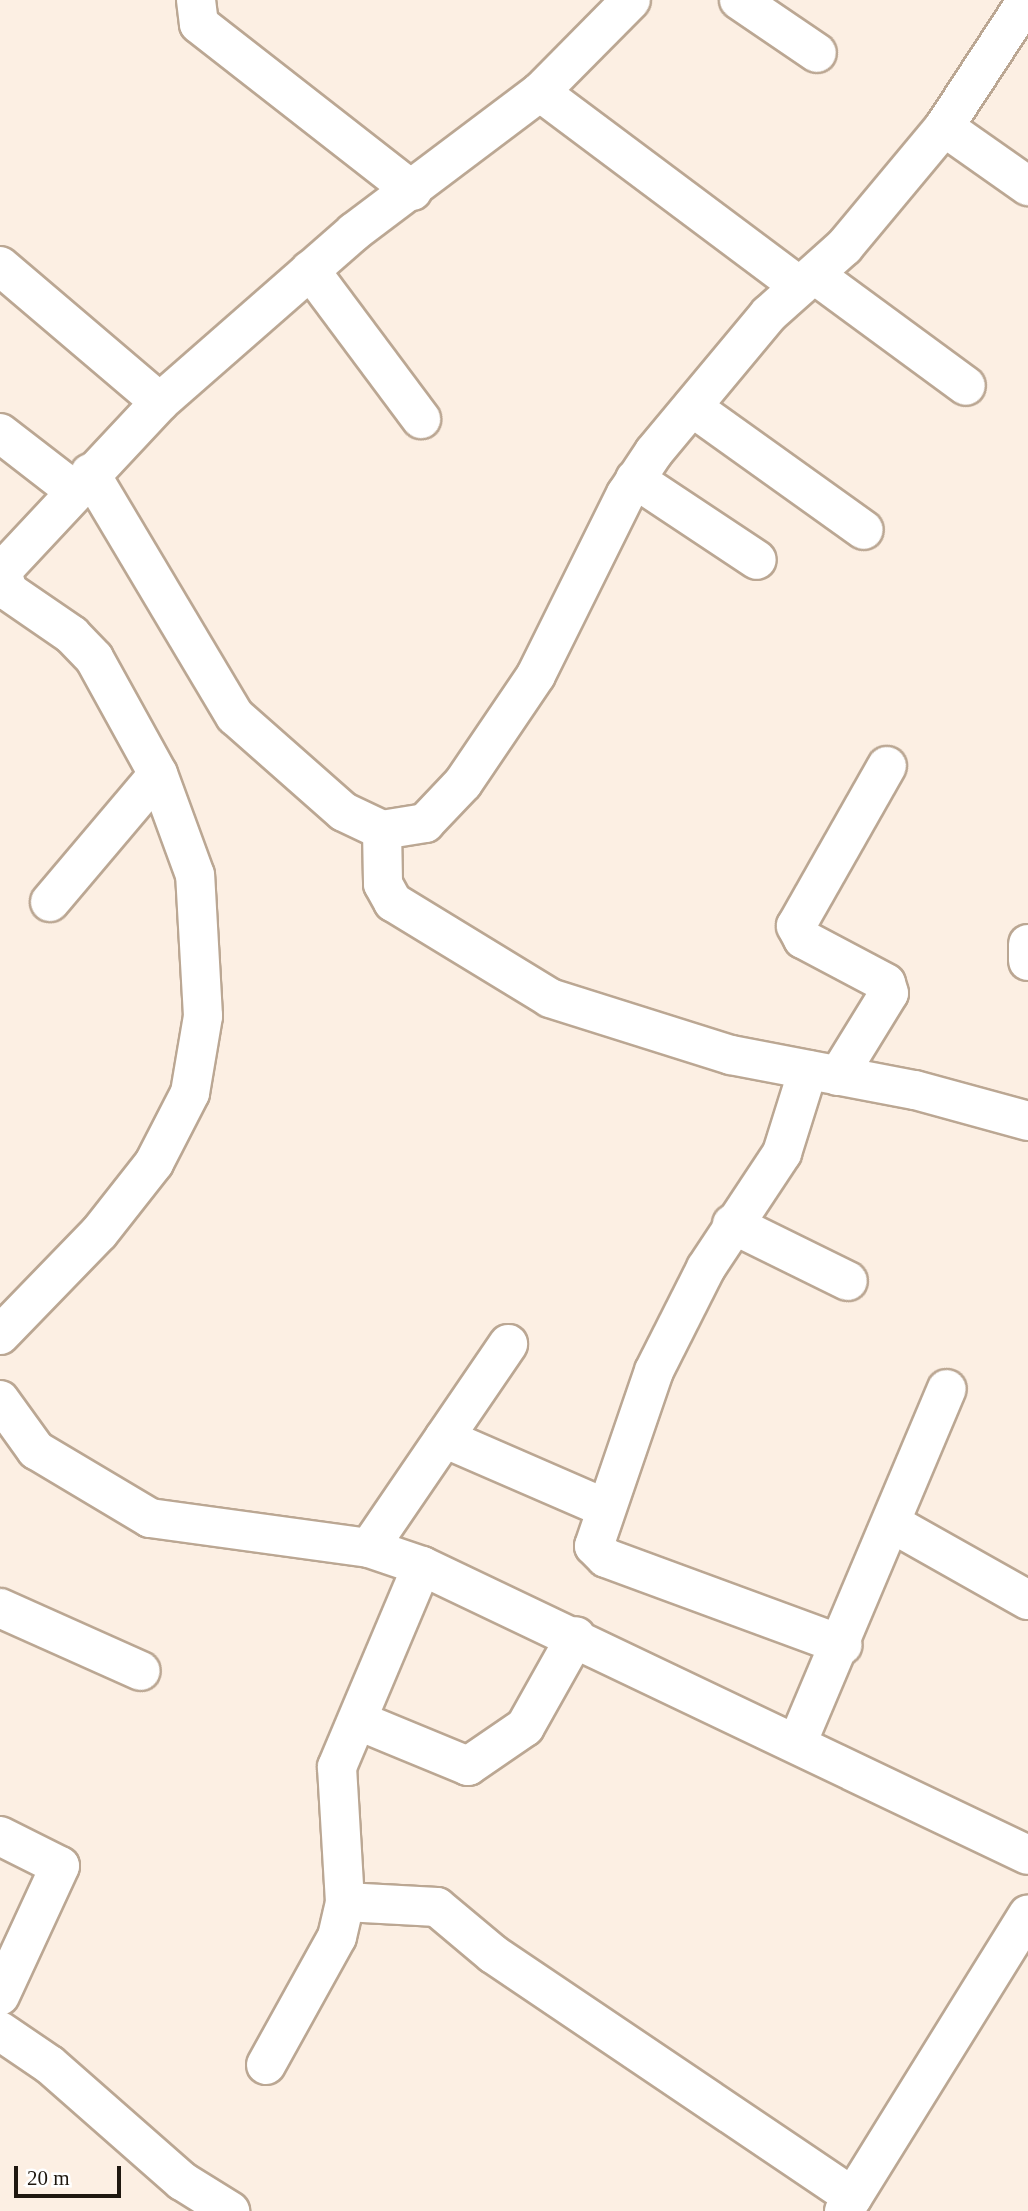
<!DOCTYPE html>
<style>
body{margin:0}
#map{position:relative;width:1028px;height:2211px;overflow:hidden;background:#fcefe3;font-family:Georgia,serif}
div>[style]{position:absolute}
.roads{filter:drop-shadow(2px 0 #bba793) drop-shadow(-2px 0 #bba793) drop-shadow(0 2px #bba793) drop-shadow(0 -2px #bba793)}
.minor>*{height:38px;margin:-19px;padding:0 19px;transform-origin:19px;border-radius:19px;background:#fff}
span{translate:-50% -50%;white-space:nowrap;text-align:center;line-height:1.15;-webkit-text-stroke:5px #fff;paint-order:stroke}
.scale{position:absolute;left:14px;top:2166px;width:107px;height:32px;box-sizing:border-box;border:4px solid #1e170f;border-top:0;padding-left:9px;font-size:21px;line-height:24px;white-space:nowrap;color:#1e170f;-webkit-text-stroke:5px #fff;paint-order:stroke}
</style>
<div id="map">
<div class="roads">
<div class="minor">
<div style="left:196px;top:0;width:24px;rotate:83deg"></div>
<div style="left:199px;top:24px;width:271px;rotate:38deg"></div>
<div style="left:739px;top:0;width:94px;rotate:34.2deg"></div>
<div style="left:540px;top:92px;width:324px;rotate:36.8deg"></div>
<div style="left:944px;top:127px;width:103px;rotate:35.1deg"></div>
<div style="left:0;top:266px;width:210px;rotate:40.4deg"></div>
<div style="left:310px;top:270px;width:186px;rotate:53.3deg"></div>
<div style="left:815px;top:275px;width:187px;rotate:36.3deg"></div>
<div style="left:692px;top:407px;width:211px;rotate:35.6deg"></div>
<div style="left:0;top:433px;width:95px;rotate:37.7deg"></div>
<div style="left:90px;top:473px;width:283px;rotate:59.2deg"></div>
<div style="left:235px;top:716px;width:145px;rotate:41.4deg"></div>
<div style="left:344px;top:812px;width:42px;rotate:25.3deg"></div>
<div style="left:382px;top:830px;width:44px;rotate:-9.2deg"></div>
<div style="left:425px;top:823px;width:55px;rotate:-46.5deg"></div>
<div style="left:463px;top:783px;width:130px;rotate:-55.9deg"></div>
<div style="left:536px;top:675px;width:202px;rotate:-63.6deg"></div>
<div style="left:626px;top:494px;width:50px;rotate:-56.3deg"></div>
<div style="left:654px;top:452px;width:180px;rotate:-50.2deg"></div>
<div style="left:769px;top:314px;width:101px;rotate:-41.8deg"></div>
<div style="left:844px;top:247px;width:156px;rotate:-50.2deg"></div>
<div style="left:944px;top:127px;width:152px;rotate:-56.8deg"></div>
<div style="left:635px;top:479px;width:146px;rotate:33.6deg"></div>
<div style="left:382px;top:830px;width:54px;rotate:88.9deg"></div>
<div style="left:383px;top:884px;width:21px;rotate:61deg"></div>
<div style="left:393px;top:902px;width:184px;rotate:31.4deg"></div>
<div style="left:550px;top:998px;width:190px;rotate:17.5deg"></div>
<div style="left:731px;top:1055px;width:187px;rotate:10.8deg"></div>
<div style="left:915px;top:1090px;width:117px;rotate:15.3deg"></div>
<div style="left:50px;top:902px;width:167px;rotate:-49.8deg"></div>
<div style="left:1028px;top:944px;width:17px;rotate:90deg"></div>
<div style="left:808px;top:1070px;width:87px;rotate:107.4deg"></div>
<div style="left:782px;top:1153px;width:138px;rotate:123.5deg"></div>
<div style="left:706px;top:1268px;width:115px;rotate:116.8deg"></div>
<div style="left:654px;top:1371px;width:185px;rotate:108.9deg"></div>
<div style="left:594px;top:1546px;width:17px;rotate:45deg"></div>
<div style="left:606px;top:1558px;width:252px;rotate:20.2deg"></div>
<div style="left:838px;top:1076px;width:97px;rotate:-58.4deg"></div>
<div style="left:889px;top:993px;width:10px;rotate:-107deg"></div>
<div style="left:886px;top:983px;width:94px;rotate:-152.1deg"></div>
<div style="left:803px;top:939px;width:15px;rotate:-118deg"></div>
<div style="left:796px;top:926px;width:184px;rotate:-60.4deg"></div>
<div style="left:732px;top:1224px;width:129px;rotate:26.2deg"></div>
<div style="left:0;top:1335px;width:142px;rotate:-45.9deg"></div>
<div style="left:99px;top:1233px;width:89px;rotate:-51.8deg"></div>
<div style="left:154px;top:1163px;width:79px;rotate:-62.8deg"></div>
<div style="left:190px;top:1093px;width:78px;rotate:-80.4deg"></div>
<div style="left:203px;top:1016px;width:141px;rotate:-93.2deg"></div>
<div style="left:195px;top:875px;width:108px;rotate:-110.1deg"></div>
<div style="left:158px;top:774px;width:132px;rotate:-118.9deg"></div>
<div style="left:94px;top:658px;width:32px;rotate:-134deg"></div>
<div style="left:72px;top:635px;width:78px;rotate:-145.5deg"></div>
<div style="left:8px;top:591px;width:21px;rotate:-107deg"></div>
<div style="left:2px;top:571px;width:231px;rotate:-46.9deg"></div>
<div style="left:160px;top:402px;width:258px;rotate:-41.2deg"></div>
<div style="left:354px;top:232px;width:233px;rotate:-37deg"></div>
<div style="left:540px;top:92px;width:129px;rotate:-45.3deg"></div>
<div style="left:0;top:1400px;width:62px;rotate:54.2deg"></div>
<div style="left:36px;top:1450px;width:133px;rotate:30.8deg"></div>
<div style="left:150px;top:1518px;width:221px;rotate:7.8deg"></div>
<div style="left:369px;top:1548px;width:56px;rotate:18.8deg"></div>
<div style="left:422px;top:1566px;width:671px;rotate:25.5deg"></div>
<div style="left:444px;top:1438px;width:176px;rotate:23.5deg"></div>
<div style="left:893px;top:1524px;width:155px;rotate:29.4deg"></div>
<div style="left:369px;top:1548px;width:247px;rotate:-55.7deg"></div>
<div style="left:0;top:1608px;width:154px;rotate:24.1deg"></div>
<div style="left:359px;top:1721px;width:118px;rotate:22.4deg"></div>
<div style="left:468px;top:1766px;width:69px;rotate:-34.4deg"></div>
<div style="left:525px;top:1727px;width:104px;rotate:-60.7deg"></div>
<div style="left:798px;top:1741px;width:382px;rotate:-67.1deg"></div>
<div style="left:0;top:1836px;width:67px;rotate:26.6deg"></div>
<div style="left:60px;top:1866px;width:143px;rotate:114.8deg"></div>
<div style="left:345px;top:1902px;width:92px;rotate:3.1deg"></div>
<div style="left:437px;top:1907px;width:73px;rotate:40deg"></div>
<div style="left:493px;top:1954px;width:434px;rotate:34deg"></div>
<div style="left:0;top:2031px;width:60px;rotate:34.2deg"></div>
<div style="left:50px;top:2065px;width:176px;rotate:41.3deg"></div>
<div style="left:182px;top:2181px;width:57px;rotate:32deg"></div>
<div style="left:266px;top:2065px;width:146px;rotate:-61deg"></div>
<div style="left:337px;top:1937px;width:36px;rotate:-77deg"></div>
<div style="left:345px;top:1902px;width:135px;rotate:-93.4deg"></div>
<div style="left:337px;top:1767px;width:218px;rotate:-67.1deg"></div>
<div style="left:844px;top:2211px;width:349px;rotate:-58.2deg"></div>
</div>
</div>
<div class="scale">20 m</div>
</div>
